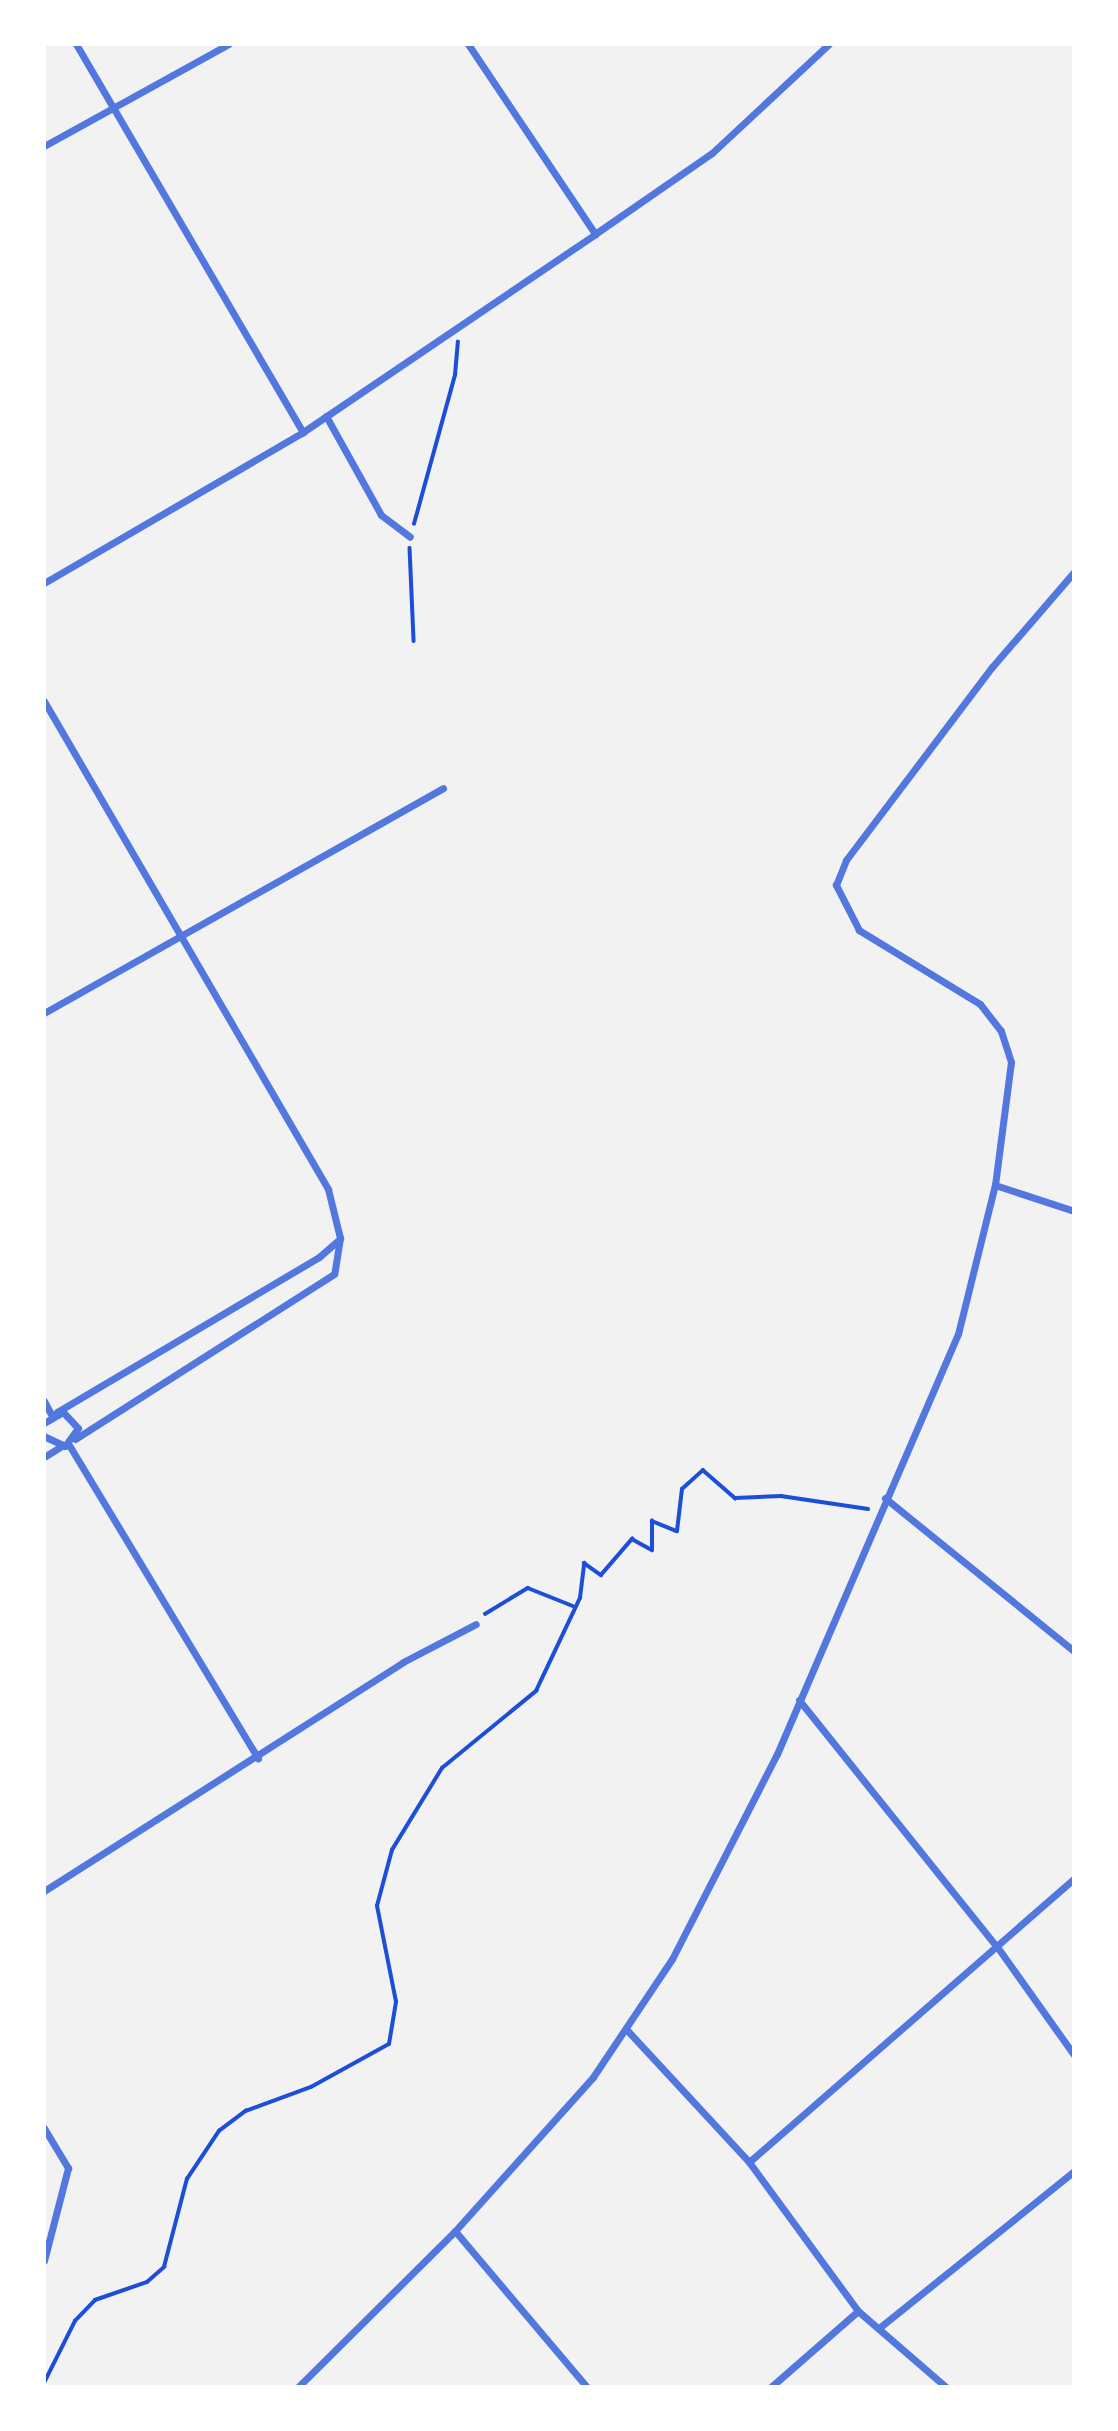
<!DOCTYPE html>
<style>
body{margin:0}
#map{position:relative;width:1118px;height:2431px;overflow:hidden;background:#f2f2f2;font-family:"PT Sans Narrow",sans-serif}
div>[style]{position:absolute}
.path>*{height:3.5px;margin:-1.75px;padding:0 1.75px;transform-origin:1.75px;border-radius:1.75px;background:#1d4ed8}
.minor>*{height:7px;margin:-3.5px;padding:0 3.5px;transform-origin:3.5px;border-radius:3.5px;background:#5277de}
span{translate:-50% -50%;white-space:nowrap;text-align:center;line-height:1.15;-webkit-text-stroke:7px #fff;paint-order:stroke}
.frame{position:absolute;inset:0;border:46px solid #fff;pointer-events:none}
</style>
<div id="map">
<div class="path">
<div style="left:414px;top:524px;width:155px;rotate:-74.6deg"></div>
<div style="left:455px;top:375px;width:33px;rotate:-85deg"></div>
<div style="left:410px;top:548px;width:93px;rotate:87.5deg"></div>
<div style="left:485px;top:1614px;width:50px;rotate:-31.2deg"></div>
<div style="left:528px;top:1588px;width:48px;rotate:21.8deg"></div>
<div style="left:44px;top:2383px;width:69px;rotate:-63.4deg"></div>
<div style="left:75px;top:2321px;width:29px;rotate:-46deg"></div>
<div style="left:95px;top:2300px;width:55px;rotate:-19.1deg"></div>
<div style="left:147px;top:2282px;width:23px;rotate:-41deg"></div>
<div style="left:164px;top:2267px;width:91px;rotate:-75.4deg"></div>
<div style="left:187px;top:2179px;width:58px;rotate:-56.3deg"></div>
<div style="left:219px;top:2131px;width:34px;rotate:-37deg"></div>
<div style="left:246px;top:2111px;width:69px;rotate:-20.3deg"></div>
<div style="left:311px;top:2087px;width:89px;rotate:-28.9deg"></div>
<div style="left:389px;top:2044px;width:43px;rotate:-80.5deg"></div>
<div style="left:396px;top:2002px;width:98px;rotate:-101.2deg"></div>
<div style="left:377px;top:1906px;width:58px;rotate:-75deg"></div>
<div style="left:392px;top:1850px;width:96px;rotate:-58.6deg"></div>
<div style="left:442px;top:1768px;width:122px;rotate:-39.3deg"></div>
<div style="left:536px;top:1691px;width:103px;rotate:-64.7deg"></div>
<div style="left:580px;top:1598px;width:35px;rotate:-83deg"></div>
<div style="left:584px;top:1563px;width:21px;rotate:35deg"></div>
<div style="left:601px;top:1575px;width:48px;rotate:-49.3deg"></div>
<div style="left:632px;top:1539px;width:23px;rotate:29deg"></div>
<div style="left:652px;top:1550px;width:29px;rotate:-90deg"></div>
<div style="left:652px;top:1521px;width:27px;rotate:22deg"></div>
<div style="left:677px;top:1531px;width:42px;rotate:-83.2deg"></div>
<div style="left:682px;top:1489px;width:28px;rotate:-42deg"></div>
<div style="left:703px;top:1470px;width:43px;rotate:41.2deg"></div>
<div style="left:735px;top:1498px;width:46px;rotate:-2.5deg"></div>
<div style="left:781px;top:1496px;width:88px;rotate:8.5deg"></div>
</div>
<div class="minor">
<div style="left:76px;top:44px;width:450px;rotate:59.7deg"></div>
<div style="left:468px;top:44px;width:229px;rotate:56.2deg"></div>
<div style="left:44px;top:146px;width:211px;rotate:-28.9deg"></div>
<div style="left:326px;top:416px;width:113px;rotate:60.9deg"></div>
<div style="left:381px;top:515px;width:36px;rotate:37deg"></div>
<div style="left:44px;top:583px;width:300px;rotate:-30.2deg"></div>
<div style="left:303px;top:432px;width:353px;rotate:-34.1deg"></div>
<div style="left:595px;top:234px;width:142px;rotate:-34.7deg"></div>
<div style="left:712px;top:153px;width:160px;rotate:-43deg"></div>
<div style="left:44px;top:701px;width:565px;rotate:59.8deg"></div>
<div style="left:328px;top:1189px;width:50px;rotate:76.2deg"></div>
<div style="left:340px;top:1238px;width:36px;rotate:99deg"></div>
<div style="left:334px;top:1274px;width:307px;rotate:147.5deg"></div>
<div style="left:44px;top:1013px;width:458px;rotate:-29.4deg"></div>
<div style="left:995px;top:1185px;width:83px;rotate:18.2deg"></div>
<div style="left:44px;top:1401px;width:15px;rotate:62deg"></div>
<div style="left:57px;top:1412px;width:304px;rotate:-30.6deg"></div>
<div style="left:319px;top:1257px;width:28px;rotate:-41deg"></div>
<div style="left:44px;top:1423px;width:22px;rotate:-30deg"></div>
<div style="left:63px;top:1412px;width:22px;rotate:47deg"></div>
<div style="left:78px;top:1428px;width:22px;rotate:126deg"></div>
<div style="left:65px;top:1446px;width:23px;rotate:-155deg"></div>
<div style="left:69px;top:1445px;width:366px;rotate:58.9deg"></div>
<div style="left:44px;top:1457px;width:19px;rotate:-32deg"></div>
<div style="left:885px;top:1498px;width:243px;rotate:39deg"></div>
<div style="left:799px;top:1700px;width:318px;rotate:51.3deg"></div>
<div style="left:998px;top:1948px;width:131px;rotate:54.6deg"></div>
<div style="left:44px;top:1891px;width:426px;rotate:-32.5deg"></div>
<div style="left:403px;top:1662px;width:82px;rotate:-27.5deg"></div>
<div style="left:626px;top:2029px;width:181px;rotate:47.2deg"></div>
<div style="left:749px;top:2162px;width:185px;rotate:53.8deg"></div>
<div style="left:858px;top:2311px;width:116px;rotate:138.9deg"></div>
<div style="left:44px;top:2128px;width:47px;rotate:59deg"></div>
<div style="left:68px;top:2168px;width:96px;rotate:104.5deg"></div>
<div style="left:749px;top:2162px;width:432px;rotate:-41.1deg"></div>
<div style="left:455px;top:2231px;width:204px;rotate:49.8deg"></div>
<div style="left:858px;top:2311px;width:116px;rotate:40.8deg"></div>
<div style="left:879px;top:2328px;width:250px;rotate:-38.8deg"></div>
<div style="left:298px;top:2387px;width:221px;rotate:-44.8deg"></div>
<div style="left:455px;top:2231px;width:207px;rotate:-48.1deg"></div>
<div style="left:593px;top:2077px;width:142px;rotate:-56.2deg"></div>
<div style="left:672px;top:1959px;width:230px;rotate:-62.9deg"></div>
<div style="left:777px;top:1754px;width:457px;rotate:-66.7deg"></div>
<div style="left:958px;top:1334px;width:154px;rotate:-76.1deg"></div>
<div style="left:995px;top:1185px;width:124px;rotate:-82.6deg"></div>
<div style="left:1011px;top:1062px;width:33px;rotate:-108deg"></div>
<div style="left:1001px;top:1031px;width:34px;rotate:-128deg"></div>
<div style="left:980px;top:1004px;width:142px;rotate:-148.6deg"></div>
<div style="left:859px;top:930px;width:51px;rotate:-117.1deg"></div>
<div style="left:836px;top:885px;width:27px;rotate:-68deg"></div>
<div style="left:846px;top:860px;width:242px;rotate:-52.9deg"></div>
<div style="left:992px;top:667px;width:125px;rotate:-49.2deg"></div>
</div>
<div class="frame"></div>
</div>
